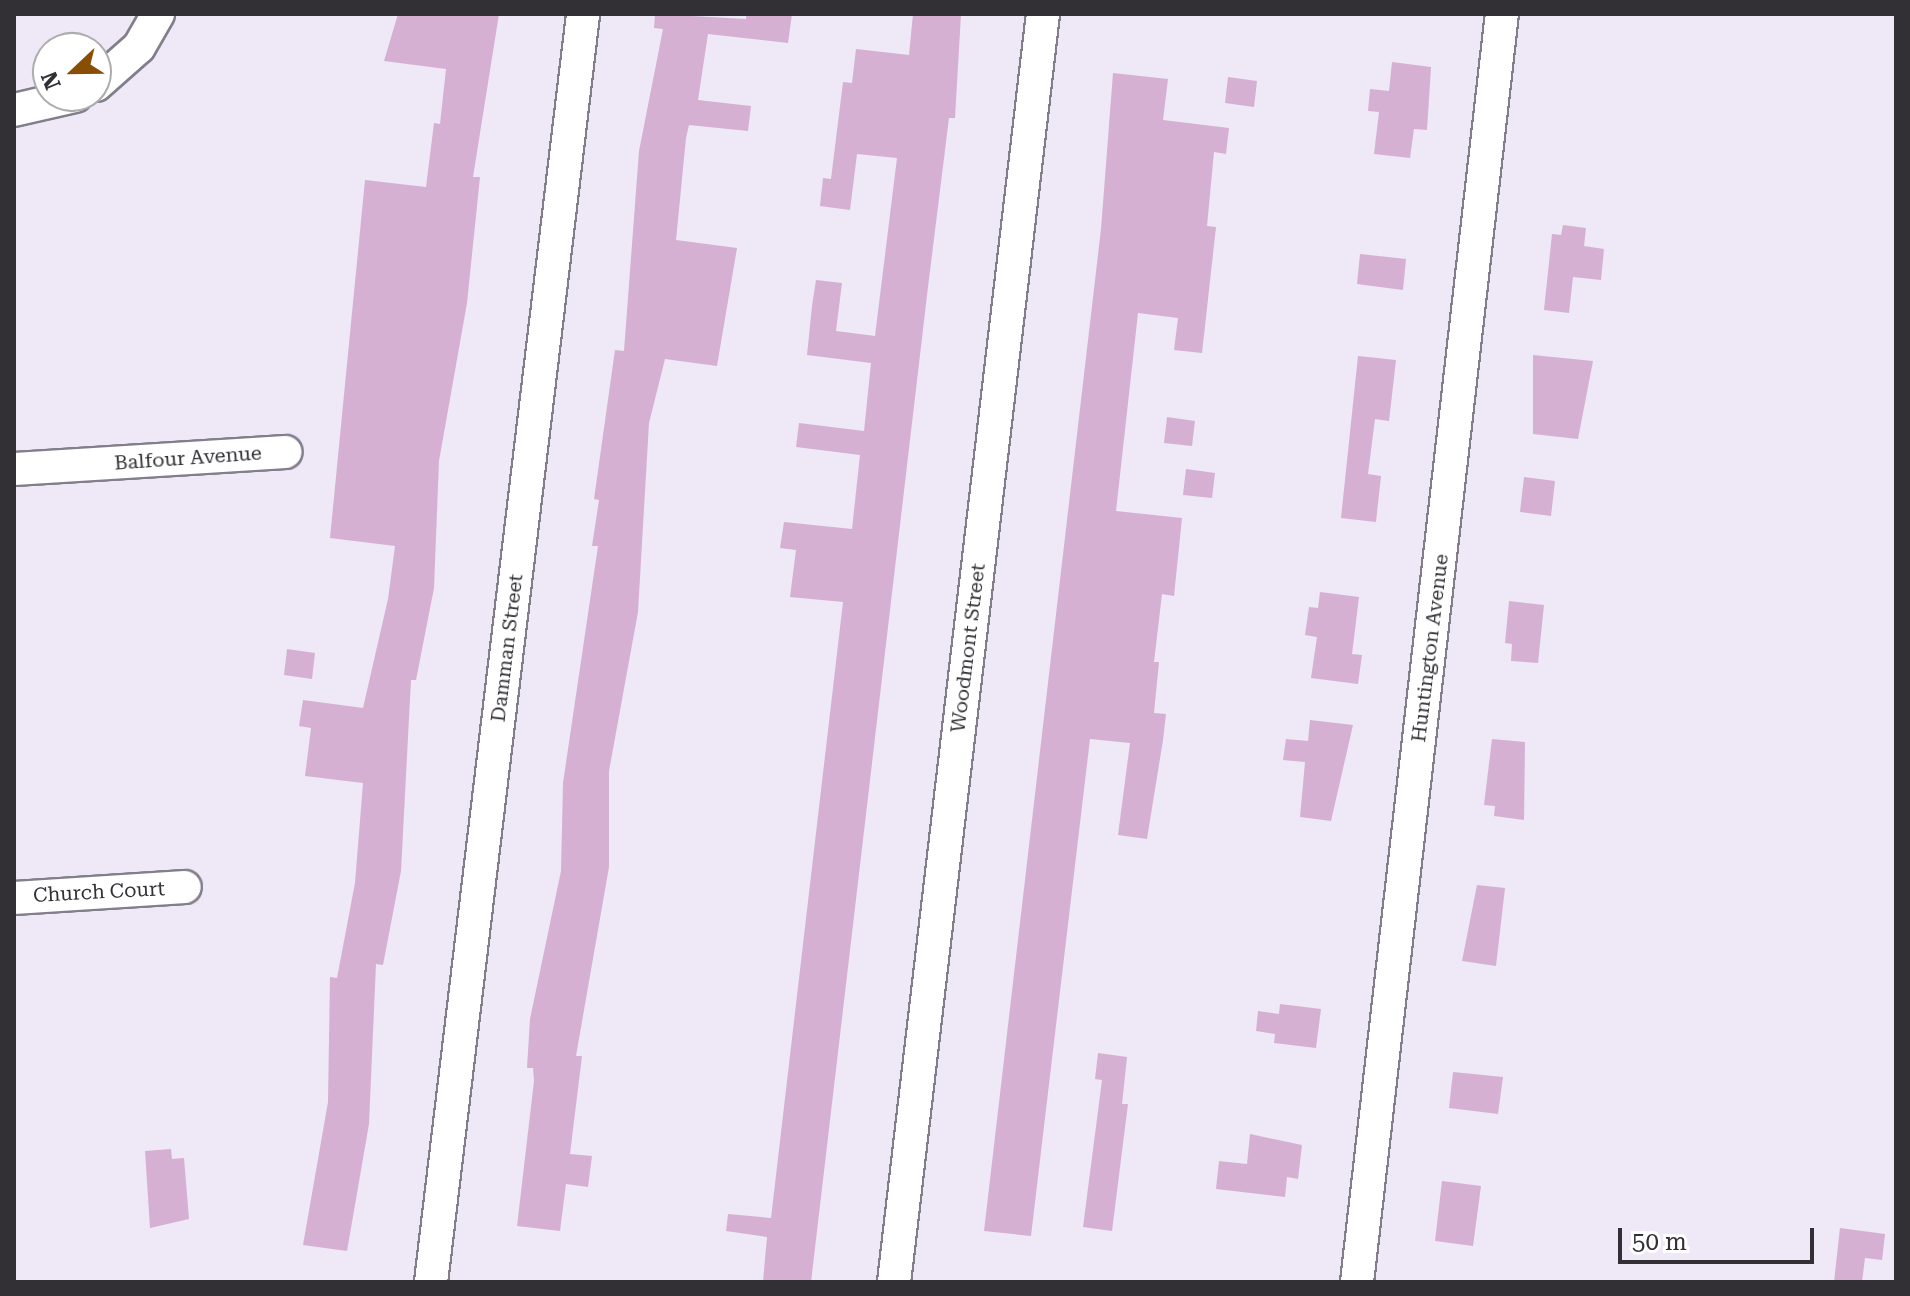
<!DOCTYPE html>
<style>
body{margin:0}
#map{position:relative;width:1910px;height:1296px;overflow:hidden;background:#eee8f7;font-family:"Roboto Serif",serif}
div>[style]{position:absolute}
.building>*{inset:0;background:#d5b0d3}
.roads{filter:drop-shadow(2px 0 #837e8b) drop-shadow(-2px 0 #837e8b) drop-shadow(0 2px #837e8b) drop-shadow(0 -2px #837e8b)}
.street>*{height:32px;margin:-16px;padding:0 16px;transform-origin:16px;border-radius:16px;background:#fff}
span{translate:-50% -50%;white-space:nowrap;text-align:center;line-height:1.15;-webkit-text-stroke:6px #fff;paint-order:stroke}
.street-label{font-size:20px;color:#323035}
.frame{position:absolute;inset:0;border:16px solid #323035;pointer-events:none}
.north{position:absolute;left:32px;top:32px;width:80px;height:80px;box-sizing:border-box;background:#fff;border:2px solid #adacae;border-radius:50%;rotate:248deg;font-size:22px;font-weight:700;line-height:32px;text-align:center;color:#323035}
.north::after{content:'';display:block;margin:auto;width:28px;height:36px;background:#884e03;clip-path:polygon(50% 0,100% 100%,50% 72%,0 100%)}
.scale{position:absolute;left:1618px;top:1228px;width:196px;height:36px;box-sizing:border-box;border:4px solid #323035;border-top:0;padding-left:10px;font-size:24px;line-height:28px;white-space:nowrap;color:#323035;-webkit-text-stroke:6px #fff;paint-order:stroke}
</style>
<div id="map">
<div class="building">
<div style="clip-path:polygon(398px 14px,499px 14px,473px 177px,480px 177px,467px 303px,439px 461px,434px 588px,416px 680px,411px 680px,401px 871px,383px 965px,376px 964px,369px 1124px,347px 1251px,303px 1245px,328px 1102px,330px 977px,337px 978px,355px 883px,363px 783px,305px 776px,311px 728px,299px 726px,303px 700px,363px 708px,388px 599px,395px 546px,330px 538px,365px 180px,426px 187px,434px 123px,440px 124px,446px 69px,384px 61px)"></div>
<div style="clip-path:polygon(655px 14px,746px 19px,746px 14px,792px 14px,788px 43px,708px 34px,698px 100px,751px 106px,748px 131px,689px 125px,686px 138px,676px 240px,737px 248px,717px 366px,665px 359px,649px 423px,638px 612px,609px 771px,609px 867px,576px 1056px,582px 1056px,570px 1154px,592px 1156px,588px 1187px,566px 1184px,560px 1231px,517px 1226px,534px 1081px,533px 1068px,527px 1068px,530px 1019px,561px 871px,563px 783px,598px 546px,592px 546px,599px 500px,594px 499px,615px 350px,624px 351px,639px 151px,663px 29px,654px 28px)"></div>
<div style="clip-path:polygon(913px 14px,961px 14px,955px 118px,949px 118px,928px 287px,811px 1282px,763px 1282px,767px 1237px,726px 1231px,728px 1214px,771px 1218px,843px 602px,790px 597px,796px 550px,780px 548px,784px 522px,852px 529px,860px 455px,796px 447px,799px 423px,864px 431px,871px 363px,807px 355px,812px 306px,816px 280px,842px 283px,836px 331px,875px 336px,897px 158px,857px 154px,850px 210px,820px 206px,823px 178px,831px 179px,843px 82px,852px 83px,856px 49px,909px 55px)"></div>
<div style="clip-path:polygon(1392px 62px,1431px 67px,1427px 130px,1414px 129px,1410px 158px,1374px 154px,1379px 112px,1368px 111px,1370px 89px,1389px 91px)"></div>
<div style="clip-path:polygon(1113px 73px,1168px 79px,1163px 120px,1229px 128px,1226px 154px,1214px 152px,1207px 226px,1216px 227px,1202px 353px,1174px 350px,1178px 318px,1138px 313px,1116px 511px,1182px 518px,1174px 596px,1162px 594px,1154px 662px,1159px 662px,1154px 713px,1166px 714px,1163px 740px,1147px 839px,1118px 835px,1130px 743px,1090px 739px,1031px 1236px,984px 1231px,1101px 229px)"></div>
<div style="clip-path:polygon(1228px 77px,1257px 81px,1254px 107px,1225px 103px)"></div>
<div style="clip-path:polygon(1563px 225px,1586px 228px,1584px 246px,1604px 249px,1601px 280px,1573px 277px,1569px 313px,1544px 310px,1552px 234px,1561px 235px)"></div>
<div style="clip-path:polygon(1360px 254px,1406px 259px,1403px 290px,1357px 284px)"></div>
<div style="clip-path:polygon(1533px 355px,1593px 361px,1578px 439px,1533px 434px)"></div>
<div style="clip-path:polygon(1358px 356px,1396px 360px,1389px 421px,1375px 419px,1368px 474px,1381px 476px,1376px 522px,1341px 518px)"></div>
<div style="clip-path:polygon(1167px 417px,1195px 421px,1192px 446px,1164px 443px)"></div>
<div style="clip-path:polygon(1186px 469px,1215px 473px,1212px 498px,1183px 495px)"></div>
<div style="clip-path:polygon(1524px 477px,1555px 481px,1551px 516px,1520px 512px)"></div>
<div style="clip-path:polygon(1320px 592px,1359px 597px,1352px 654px,1362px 655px,1358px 684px,1311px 678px,1317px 637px,1305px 635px,1309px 607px,1318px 608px)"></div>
<div style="clip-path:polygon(1509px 601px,1544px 605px,1538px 663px,1511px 661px,1512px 644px,1505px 643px)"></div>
<div style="clip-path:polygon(287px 649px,315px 653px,312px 679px,284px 675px)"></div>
<div style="clip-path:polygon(1310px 720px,1353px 725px,1331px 821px,1300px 817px,1305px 762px,1283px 760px,1286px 739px,1308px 741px)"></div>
<div style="clip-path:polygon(1492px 739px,1525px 742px,1524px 820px,1494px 816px,1495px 806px,1484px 805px)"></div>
<div style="clip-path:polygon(1477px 885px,1505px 888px,1496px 966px,1462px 961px)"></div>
<div style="clip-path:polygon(1280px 1004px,1321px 1009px,1316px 1048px,1274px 1043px,1275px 1034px,1256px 1031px,1258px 1011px,1279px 1014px)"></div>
<div style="clip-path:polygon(1098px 1053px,1127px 1057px,1122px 1104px,1128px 1104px,1112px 1231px,1083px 1227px,1102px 1080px,1095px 1079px)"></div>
<div style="clip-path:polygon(1453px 1072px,1503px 1077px,1498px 1114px,1449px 1108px)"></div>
<div style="clip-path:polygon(1250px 1134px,1302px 1145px,1298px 1179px,1287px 1177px,1285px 1197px,1216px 1189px,1219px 1161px,1247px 1164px)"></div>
<div style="clip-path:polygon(171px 1149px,172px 1159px,184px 1158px,189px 1219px,150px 1228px,145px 1151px)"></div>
<div style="clip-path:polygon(1442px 1181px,1481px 1186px,1473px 1246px,1435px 1241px)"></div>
<div style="clip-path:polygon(1840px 1228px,1885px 1234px,1882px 1260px,1865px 1258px,1862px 1282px,1834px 1282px)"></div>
</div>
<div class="roads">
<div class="street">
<div style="left:96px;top:85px;width:57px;rotate:-41.5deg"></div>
<div style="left:139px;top:47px;width:38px;rotate:-60deg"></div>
<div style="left:14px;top:110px;width:63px;rotate:-12.9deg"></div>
<div style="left:14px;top:469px;width:272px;rotate:-3.6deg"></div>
<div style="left:14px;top:898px;width:171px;rotate:-3.7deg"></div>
<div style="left:431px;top:1282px;width:1277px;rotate:-83.16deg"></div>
<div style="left:894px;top:1282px;width:1277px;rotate:-83.3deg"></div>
<div style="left:1357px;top:1282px;width:1276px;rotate:-83.48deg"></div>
</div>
</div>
<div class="street-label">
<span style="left:188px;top:458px;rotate:-4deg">Balfour Avenue</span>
<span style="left:507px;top:648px;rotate:-83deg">Damman Street</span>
<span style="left:968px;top:648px;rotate:-83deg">Woodmont Street</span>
<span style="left:1430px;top:648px;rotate:-83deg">Huntington Avenue</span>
<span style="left:99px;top:892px;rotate:-3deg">Church Court</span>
</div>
<div class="frame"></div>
<div class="north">N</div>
<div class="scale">50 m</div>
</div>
